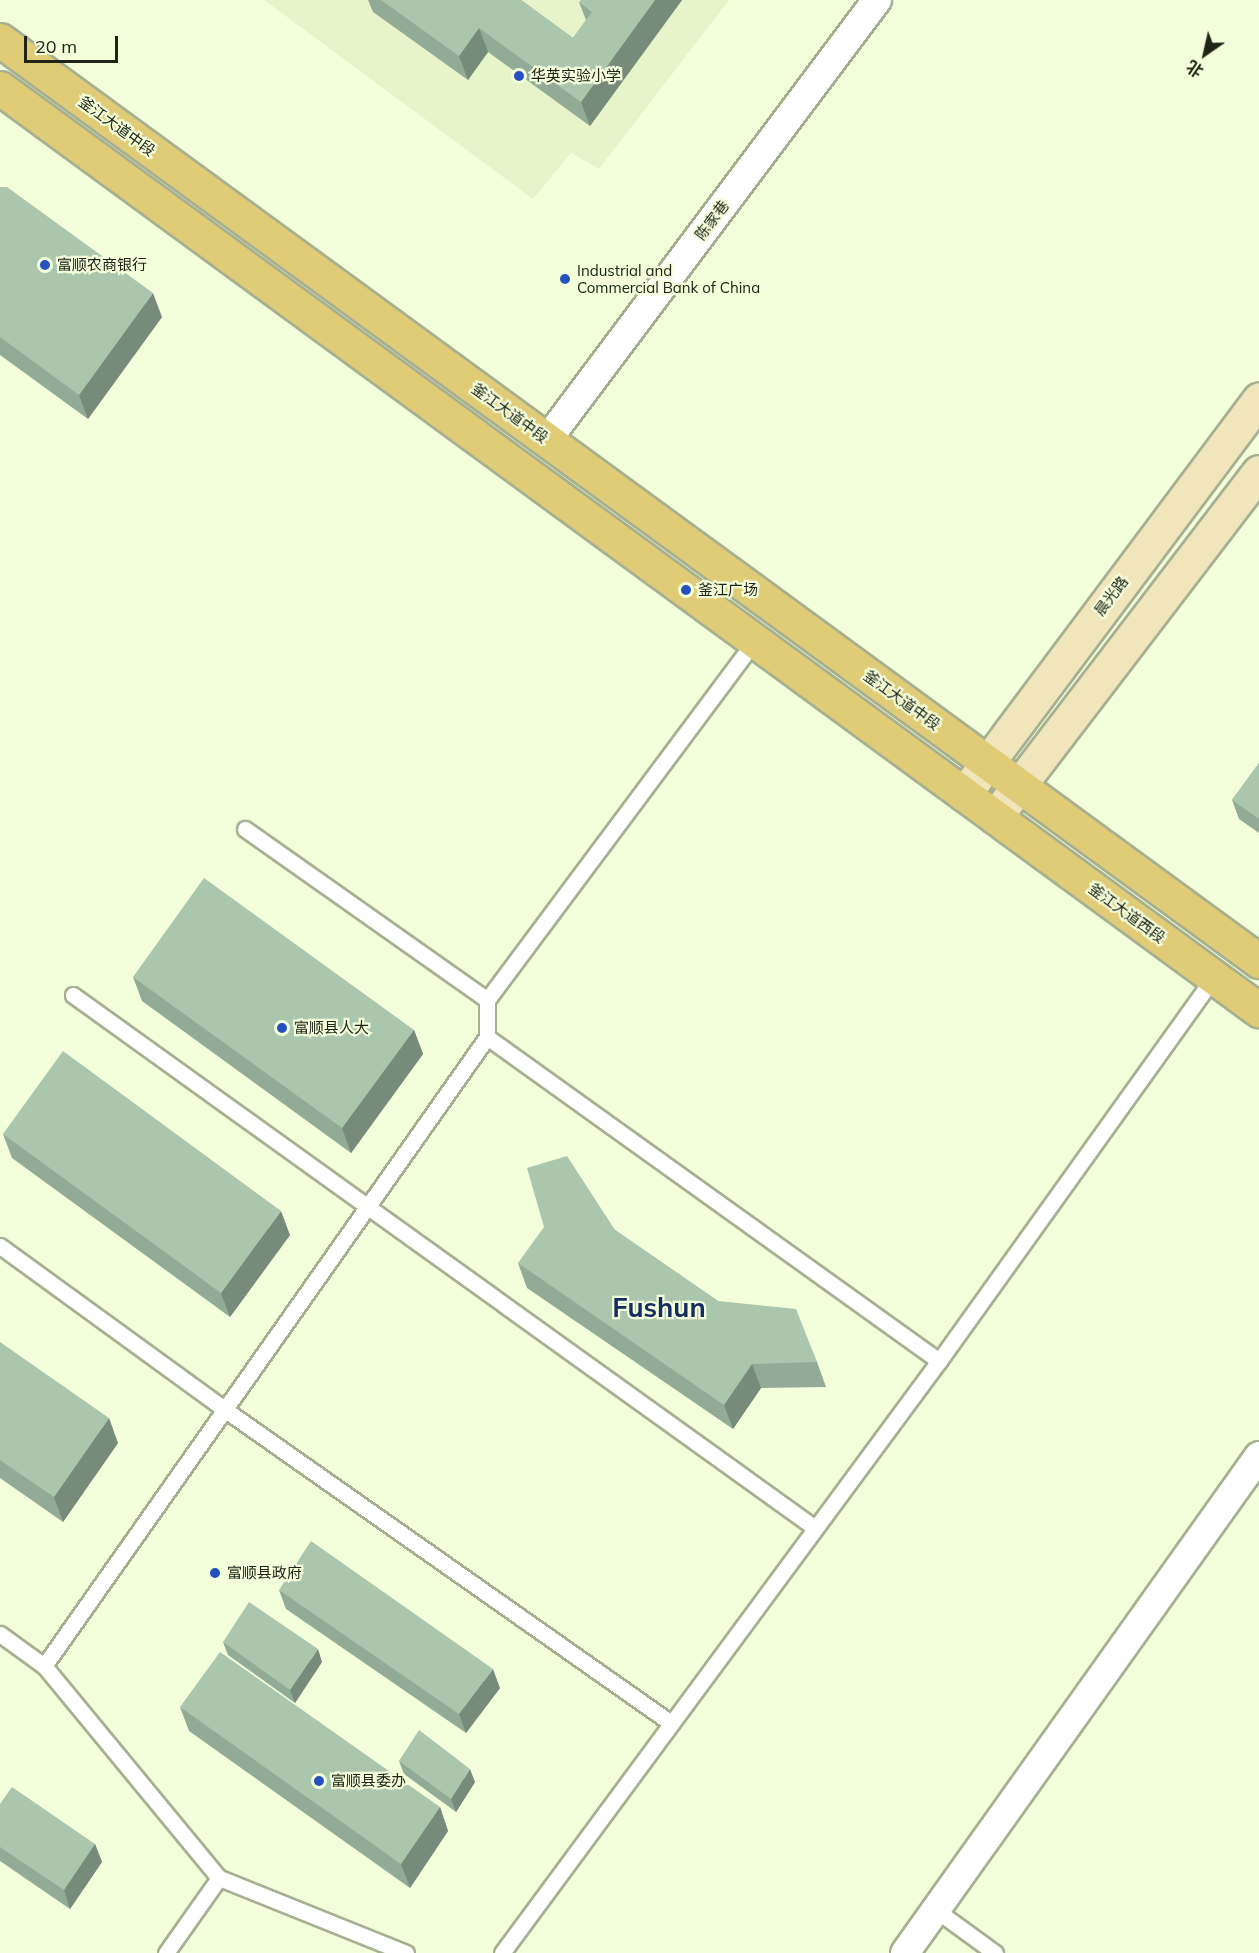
<!DOCTYPE html>
<meta charset="utf-8">
<style>
body{margin:0}
#map{position:relative;width:1259px;height:1953px;overflow:hidden;background:#f3fedb;font-family:Mulish,"Noto Sans SC",sans-serif}
div>[style]{position:absolute}
.built>*{inset:0;background:#e7f4ca}
.roads{filter:drop-shadow(2px 0 #a6b090) drop-shadow(-2px 0 #a6b090) drop-shadow(0 2px #a6b090) drop-shadow(0 -2px #a6b090)}
.service>*{height:15px;margin:-7.5px;padding:0 7.5px;transform-origin:7.5px;border-radius:7.5px;background:#fff}
.minor>*{height:28px;margin:-14px;padding:0 14px;transform-origin:14px;border-radius:14px;background:#fff}
.secondary>*{height:33px;margin:-16.5px;padding:0 16.5px;transform-origin:16.5px;border-radius:16.5px;background:#f0e5bb}
.primary>*{height:33px;margin:-16.5px;padding:0 16.5px;transform-origin:16.5px;border-radius:16.5px;background:#e0cb76}
.wall>*{inset:0;background:#92ab96}
.shaded-wall>*{inset:0;background:#778b7a}
.building>*{inset:0;background:#aac7ae}
.dots>*{width:16px;height:16px;translate:-50% -50%;box-sizing:border-box;border:3px solid #f3fedb;border-radius:50%}
span{translate:-50% -50%;white-space:nowrap;text-align:center;line-height:1.15;-webkit-text-stroke:4.5px #f3fedb;paint-order:stroke}
.poi-label{font-size:15px;color:#202417}
.left{translate:0 -50%;text-align:left}
.street-label{font-size:15px;color:#202417}
.town-label{font-size:27px;color:#152c62;font-weight:700}
.north{position:absolute;left:1175px;top:24px;width:60px;height:60px;-webkit-text-stroke:4px #f3fedb;paint-order:stroke;rotate:214deg;font-size:16px;font-weight:700;line-height:24px;text-align:center;color:#202417}
.north::after{content:'';display:block;margin:auto;width:21px;height:27px;background:#202417;clip-path:polygon(50% 0,100% 100%,50% 72%,0 100%)}
.scale{position:absolute;left:24px;top:36px;width:94px;height:27px;box-sizing:border-box;border:3px solid #202417;border-top:0;padding-left:8px;font-size:18px;line-height:21px;white-space:nowrap;color:#202417;-webkit-text-stroke:4px #f3fedb;paint-order:stroke}
</style>
<div id="map">
<div class="built">
<div style="clip-path:polygon(264px 0,729px 0,599px 169px,571px 153px,533px 199px)"></div>
</div>
<div class="roads">
<div class="service">
<div style="left:245px;top:829px;width:296px;rotate:35.2deg"></div>
<div style="left:73px;top:995px;width:914px;rotate:35.69deg"></div>
<div style="left:487px;top:1037px;width:556px;rotate:35.63deg"></div>
<div style="left:0;top:1246px;width:277px;rotate:36deg"></div>
<div style="left:224px;top:1409px;width:546px;rotate:35.09deg"></div>
<div style="left:0;top:1634px;width:54px;rotate:36deg"></div>
<div style="left:936px;top:1910px;width:73px;rotate:36.1deg"></div>
<div style="left:166px;top:1953px;width:92px;rotate:-54.8deg"></div>
<div style="left:406px;top:1953px;width:201px;rotate:-158.1deg"></div>
<div style="left:219px;top:1878px;width:275px;rotate:-129.5deg"></div>
<div style="left:44px;top:1666px;width:769px;rotate:-54.84deg"></div>
<div style="left:487px;top:1037px;width:37px;rotate:-90deg"></div>
<div style="left:487px;top:1000px;width:448px;rotate:-53.3deg"></div>
<div style="left:502px;top:1953px;width:736px;rotate:-53.57deg"></div>
<div style="left:939px;top:1361px;width:472px;rotate:-54.4deg"></div>
</div>
<div class="minor">
<div style="left:547px;top:440px;width:550px;rotate:-53.13deg"></div>
<div style="left:905px;top:1953px;width:610px;rotate:-54.54deg"></div>
</div>
<div class="secondary">
<div style="left:964px;top:794px;width:493px;rotate:-53.2deg"></div>
<div style="left:995px;top:817px;width:434px;rotate:-52.6deg"></div>
</div>
<div class="primary">
<div style="left:0;top:40px;width:1560px;rotate:36.19deg"></div>
<div style="left:0;top:88px;width:1561px;rotate:36.22deg"></div>
</div>
</div>
<div class="wall">
<div style="clip-path:polygon(368px 0,521px 0,573px 38px,586px 20px,579px 2px,682px 0,590px 126px,488px 52px,468px 80px,373px 12px)"></div>
<div style="clip-path:polygon(0 187px,162px 317px,88px 419px,0 355px)"></div>
<div style="clip-path:polygon(1259px 763px,1259px 833px,1239px 819px,1232px 800px)"></div>
<div style="clip-path:polygon(133px 977px,414px 1030px,423px 1054px,351px 1153px,142px 1001px)"></div>
<div style="clip-path:polygon(3px 1134px,290px 1235px,230px 1317px,12px 1158px)"></div>
<div style="clip-path:polygon(615px 1230px,718px 1301px,817px 1362px,826px 1387px,761px 1388px,733px 1429px,527px 1288px,518px 1263px)"></div>
<div style="clip-path:polygon(0 1342px,118px 1443px,63px 1522px,0 1478px)"></div>
<div style="clip-path:polygon(279px 1590px,500px 1688px,466px 1733px,286px 1609px)"></div>
<div style="clip-path:polygon(223px 1642px,322px 1662px,295px 1703px,228px 1655px)"></div>
<div style="clip-path:polygon(180px 1707px,440px 1807px,448px 1831px,410px 1888px,189px 1731px)"></div>
<div style="clip-path:polygon(399px 1761px,475px 1782px,456px 1812px,404px 1774px)"></div>
<div style="clip-path:polygon(0 1804px,95px 1844px,102px 1862px,70px 1909px,0 1861px)"></div>
</div>
<div class="shaded-wall">
<div style="clip-path:polygon(655px 0,682px 0,590px 126px,581px 102px)"></div>
<div style="clip-path:polygon(479px 28px,488px 52px,468px 80px,459px 56px)"></div>
<div style="clip-path:polygon(153px 293px,162px 317px,88px 419px,79px 395px)"></div>
<div style="clip-path:polygon(414px 1030px,423px 1054px,351px 1153px,342px 1128px)"></div>
<div style="clip-path:polygon(281px 1211px,290px 1235px,230px 1317px,221px 1293px)"></div>
<div style="clip-path:polygon(752px 1364px,761px 1388px,733px 1429px,724px 1405px)"></div>
<div style="clip-path:polygon(109px 1418px,118px 1443px,63px 1522px,54px 1497px)"></div>
<div style="clip-path:polygon(318px 1649px,322px 1662px,295px 1703px,290px 1690px)"></div>
<div style="clip-path:polygon(493px 1669px,500px 1688px,466px 1733px,459px 1714px)"></div>
<div style="clip-path:polygon(470px 1769px,475px 1782px,456px 1812px,451px 1799px)"></div>
<div style="clip-path:polygon(440px 1807px,448px 1831px,410px 1888px,401px 1864px)"></div>
<div style="clip-path:polygon(95px 1844px,102px 1862px,70px 1909px,64px 1890px)"></div>
</div>
<div class="building">
<div style="clip-path:polygon(381px 0,521px 0,573px 38px,592px 12px,579px 2px,581px 0,655px 0,581px 102px,479px 28px,459px 56px)"></div>
<div style="clip-path:polygon(0 187px,7px 187px,153px 293px,79px 395px,0 337px)"></div>
<div style="clip-path:polygon(1259px 763px,1259px 819px,1232px 800px)"></div>
<div style="clip-path:polygon(204px 878px,414px 1030px,342px 1128px,133px 977px)"></div>
<div style="clip-path:polygon(63px 1051px,281px 1211px,221px 1293px,3px 1134px)"></div>
<div style="clip-path:polygon(567px 1156px,615px 1230px,718px 1301px,796px 1309px,817px 1362px,752px 1364px,724px 1405px,518px 1263px,544px 1227px,527px 1168px)"></div>
<div style="clip-path:polygon(0 1342px,109px 1418px,54px 1497px,0 1460px)"></div>
<div style="clip-path:polygon(311px 1541px,493px 1669px,459px 1714px,279px 1590px)"></div>
<div style="clip-path:polygon(249px 1602px,318px 1649px,290px 1690px,223px 1642px)"></div>
<div style="clip-path:polygon(220px 1652px,440px 1807px,401px 1864px,180px 1707px)"></div>
<div style="clip-path:polygon(419px 1730px,470px 1769px,451px 1799px,399px 1761px)"></div>
<div style="clip-path:polygon(12px 1787px,95px 1844px,64px 1890px,0 1847px,0 1804px)"></div>
</div>
<div class="dots">
<div style="left:519px;top:76px;background:#2551bf"></div>
<div style="left:45px;top:265px;background:#2551bf"></div>
<div style="left:565px;top:279px;background:#2551bf"></div>
<div style="left:686px;top:590px;background:#2551bf"></div>
<div style="left:282px;top:1028px;background:#2551bf"></div>
<div style="left:215px;top:1573px;background:#2551bf"></div>
<div style="left:319px;top:1781px;background:#2551bf"></div>
</div>
<div class="poi-label">
<span class="left" style="left:531px;top:76px">华英实验小学</span>
<span class="left" style="left:57px;top:265px">富顺农商银行</span>
<span class="left" style="left:577px;top:279px">Industrial and<br>Commercial Bank of China</span>
<span class="left" style="left:698px;top:590px">釜江广场</span>
<span class="left" style="left:294px;top:1028px">富顺县人大</span>
<span class="left" style="left:227px;top:1573px">富顺县政府</span>
<span class="left" style="left:331px;top:1781px">富顺县委办</span>
</div>
<div class="street-label">
<span style="left:117px;top:126px;rotate:36deg">釜江大道中段</span>
<span style="left:712px;top:220px;rotate:-53deg">陈家巷</span>
<span style="left:510px;top:413px;rotate:36deg">釜江大道中段</span>
<span style="left:1111px;top:596px;rotate:-53deg">晨光路</span>
<span style="left:902px;top:700px;rotate:36deg">釜江大道中段</span>
<span style="left:1127px;top:913px;rotate:36deg">釜江大道西段</span>
</div>
<div class="town-label">
<span style="left:659px;top:1308px">Fushun</span>
</div>
<div class="north">北</div>
<div class="scale">20 m</div>
</div>
